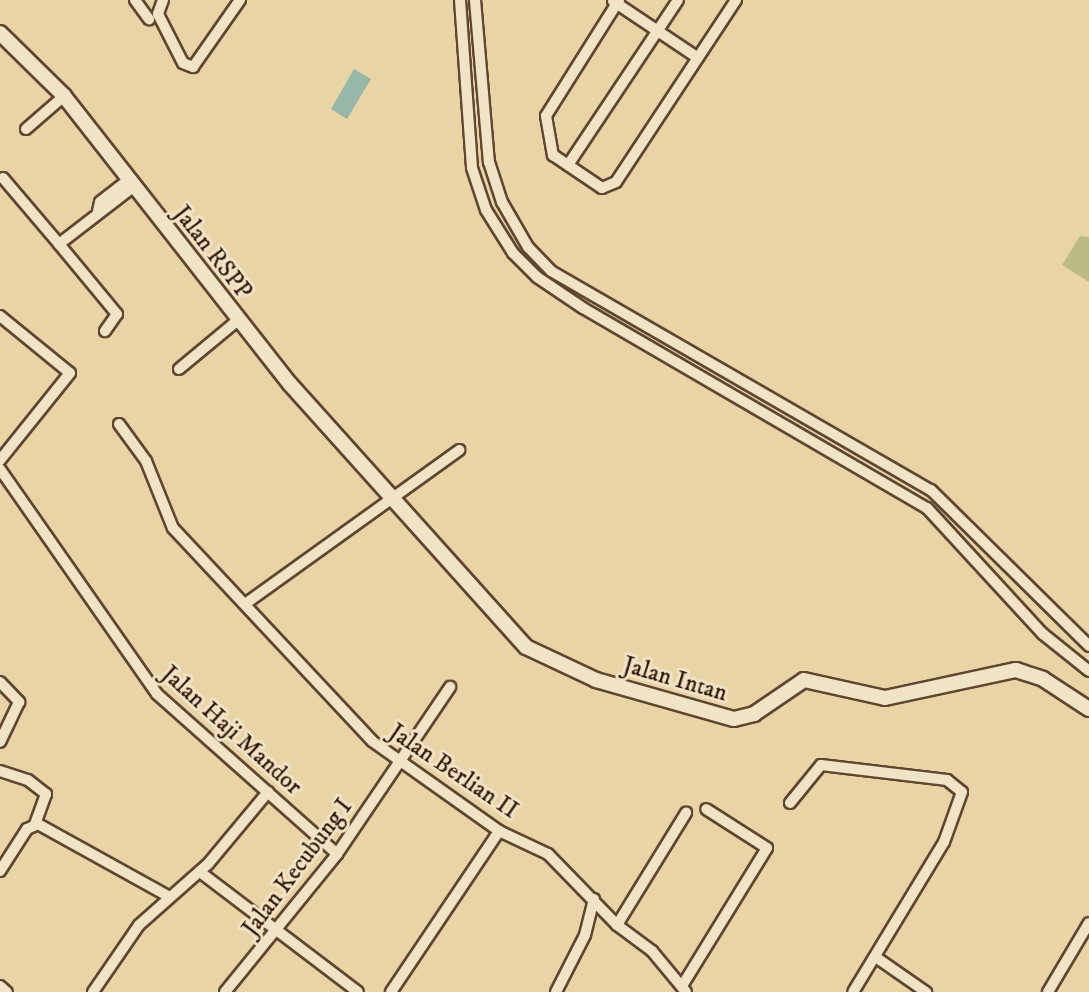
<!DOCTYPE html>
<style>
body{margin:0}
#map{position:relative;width:1089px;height:992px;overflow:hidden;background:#e9d4a6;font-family:"IM FELL DW Pica",serif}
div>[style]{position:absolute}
.green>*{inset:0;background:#bbbb83}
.water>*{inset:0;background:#97b8a8}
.roads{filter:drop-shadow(2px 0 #5e4630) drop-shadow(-2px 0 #5e4630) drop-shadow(0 2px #5e4630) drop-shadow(0 -2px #5e4630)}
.minor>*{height:10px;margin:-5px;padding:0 5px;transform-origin:5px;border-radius:5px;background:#f1e3c5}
.tertiary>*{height:14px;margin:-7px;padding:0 7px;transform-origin:7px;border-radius:7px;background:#f1e3c5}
span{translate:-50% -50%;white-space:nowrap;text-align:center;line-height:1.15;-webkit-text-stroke:6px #f1e3c5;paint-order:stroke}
.street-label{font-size:24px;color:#2f1609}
</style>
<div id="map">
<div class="green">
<div style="clip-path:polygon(1080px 236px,1089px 237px,1089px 282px,1062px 265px)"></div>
</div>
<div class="water">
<div style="clip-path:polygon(354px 69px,371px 79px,347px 119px,331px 109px)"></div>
</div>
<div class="roads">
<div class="minor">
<div style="left:135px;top:0;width:24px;rotate:54deg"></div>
<div style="left:163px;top:0;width:15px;rotate:110deg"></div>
<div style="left:158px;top:14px;width:55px;rotate:63deg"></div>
<div style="left:183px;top:63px;width:11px;rotate:22deg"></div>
<div style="left:193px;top:67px;width:82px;rotate:-55deg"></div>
<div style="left:460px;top:0;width:168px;rotate:85.9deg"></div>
<div style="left:472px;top:168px;width:44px;rotate:71.6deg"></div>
<div style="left:486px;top:210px;width:51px;rotate:57.9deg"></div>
<div style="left:513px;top:253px;width:34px;rotate:45deg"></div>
<div style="left:537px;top:277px;width:55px;rotate:34deg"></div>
<div style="left:583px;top:308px;width:398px;rotate:30.2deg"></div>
<div style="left:927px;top:508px;width:171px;rotate:47.4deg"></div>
<div style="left:1043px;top:634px;width:59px;rotate:38.8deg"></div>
<div style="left:475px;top:0;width:163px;rotate:85.1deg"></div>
<div style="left:489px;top:162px;width:42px;rotate:72deg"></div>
<div style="left:502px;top:202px;width:52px;rotate:60deg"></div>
<div style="left:528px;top:247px;width:33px;rotate:46deg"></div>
<div style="left:551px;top:271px;width:439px;rotate:30deg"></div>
<div style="left:931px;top:490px;width:222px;rotate:44.6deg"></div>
<div style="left:619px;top:0;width:137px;rotate:122.2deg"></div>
<div style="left:546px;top:116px;width:40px;rotate:80deg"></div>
<div style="left:553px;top:155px;width:59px;rotate:34deg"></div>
<div style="left:602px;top:188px;width:15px;rotate:-23deg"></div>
<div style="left:616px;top:182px;width:218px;rotate:-56.6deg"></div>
<div style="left:613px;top:1px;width:102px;rotate:33.8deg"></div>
<div style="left:26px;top:129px;width:50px;rotate:-41deg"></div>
<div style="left:568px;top:165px;width:198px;rotate:-56.3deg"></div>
<div style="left:3px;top:178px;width:87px;rotate:49.7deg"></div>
<div style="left:59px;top:244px;width:93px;rotate:-37.6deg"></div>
<div style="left:98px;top:211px;width:9px;rotate:-77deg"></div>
<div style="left:100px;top:202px;width:36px;rotate:-38deg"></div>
<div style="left:59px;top:244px;width:91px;rotate:50.4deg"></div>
<div style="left:117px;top:314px;width:21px;rotate:125deg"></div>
<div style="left:0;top:316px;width:90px;rotate:39.2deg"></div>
<div style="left:70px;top:373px;width:112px;rotate:128.8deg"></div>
<div style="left:179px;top:369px;width:77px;rotate:-39.7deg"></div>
<div style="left:119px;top:424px;width:46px;rotate:53.9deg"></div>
<div style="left:146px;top:461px;width:72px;rotate:68.1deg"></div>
<div style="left:173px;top:528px;width:291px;rotate:46.9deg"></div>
<div style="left:372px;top:741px;width:156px;rotate:35.3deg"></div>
<div style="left:499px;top:831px;width:54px;rotate:25.1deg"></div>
<div style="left:548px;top:854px;width:99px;rotate:45.8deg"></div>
<div style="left:617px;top:925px;width:44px;rotate:36.6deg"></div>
<div style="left:652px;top:951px;width:53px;rotate:50.3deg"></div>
<div style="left:0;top:469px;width:274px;rotate:55.1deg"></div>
<div style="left:157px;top:694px;width:241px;rotate:41.6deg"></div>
<div style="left:245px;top:604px;width:264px;rotate:-35.7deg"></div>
<div style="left:0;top:682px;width:28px;rotate:46deg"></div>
<div style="left:19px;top:702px;width:44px;rotate:115.4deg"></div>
<div style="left:0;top:771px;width:29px;rotate:18deg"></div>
<div style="left:28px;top:780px;width:23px;rotate:38deg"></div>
<div style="left:46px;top:794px;width:32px;rotate:110deg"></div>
<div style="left:790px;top:803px;width:49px;rotate:-50.8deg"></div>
<div style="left:821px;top:765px;width:127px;rotate:6.8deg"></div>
<div style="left:947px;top:780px;width:19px;rotate:39deg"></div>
<div style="left:962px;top:792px;width:53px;rotate:109.8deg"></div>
<div style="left:944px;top:842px;width:175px;rotate:121.2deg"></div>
<div style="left:0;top:871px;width:50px;rotate:-57.3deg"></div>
<div style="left:27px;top:829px;width:12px;rotate:-24deg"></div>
<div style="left:38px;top:824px;width:149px;rotate:29deg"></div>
<div style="left:200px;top:872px;width:198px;rotate:37.2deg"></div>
<div style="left:617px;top:925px;width:132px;rotate:-58.4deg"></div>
<div style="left:877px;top:958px;width:60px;rotate:34.8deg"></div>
<div style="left:0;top:986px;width:9px;rotate:41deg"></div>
<div style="left:682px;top:986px;width:162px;rotate:-58.4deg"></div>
<div style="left:767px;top:848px;width:72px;rotate:-147.4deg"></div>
<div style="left:93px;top:992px;width:81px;rotate:-55.5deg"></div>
<div style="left:139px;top:925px;width:92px;rotate:-41.5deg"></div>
<div style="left:208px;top:864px;width:94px;rotate:-50.2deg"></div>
<div style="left:225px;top:992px;width:178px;rotate:-50.9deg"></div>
<div style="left:337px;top:854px;width:202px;rotate:-55.9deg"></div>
<div style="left:391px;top:992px;width:194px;rotate:-56.1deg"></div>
<div style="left:556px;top:992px;width:64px;rotate:-63deg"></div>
<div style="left:585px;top:935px;width:37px;rotate:-76deg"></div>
<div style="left:1048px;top:992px;width:80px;rotate:-59.3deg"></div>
</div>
<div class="tertiary">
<div style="left:0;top:33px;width:90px;rotate:44.5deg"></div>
<div style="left:64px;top:96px;width:366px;rotate:51.9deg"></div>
<div style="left:290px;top:384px;width:353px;rotate:48.1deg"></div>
<div style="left:526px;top:647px;width:77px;rotate:25.2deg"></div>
<div style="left:596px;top:680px;width:143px;rotate:15.8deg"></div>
<div style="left:734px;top:719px;width:21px;rotate:-14deg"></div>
<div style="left:754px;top:714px;width:60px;rotate:-34.2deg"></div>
<div style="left:804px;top:680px;width:83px;rotate:12.5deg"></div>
<div style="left:885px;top:698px;width:134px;rotate:-12.1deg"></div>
<div style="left:1016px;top:670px;width:28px;rotate:18deg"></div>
<div style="left:1043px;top:679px;width:55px;rotate:33.1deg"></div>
</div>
</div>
<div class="street-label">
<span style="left:212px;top:253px;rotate:52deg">Jalan RSPP</span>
<span style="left:675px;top:680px;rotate:16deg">Jalan Intan</span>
<span style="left:231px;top:731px;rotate:42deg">Jalan Haji Mandor</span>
<span style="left:453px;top:772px;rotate:34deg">Jalan Berlian II</span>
<span style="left:298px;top:868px;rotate:-53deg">Jalan Kecubung I</span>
</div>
</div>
